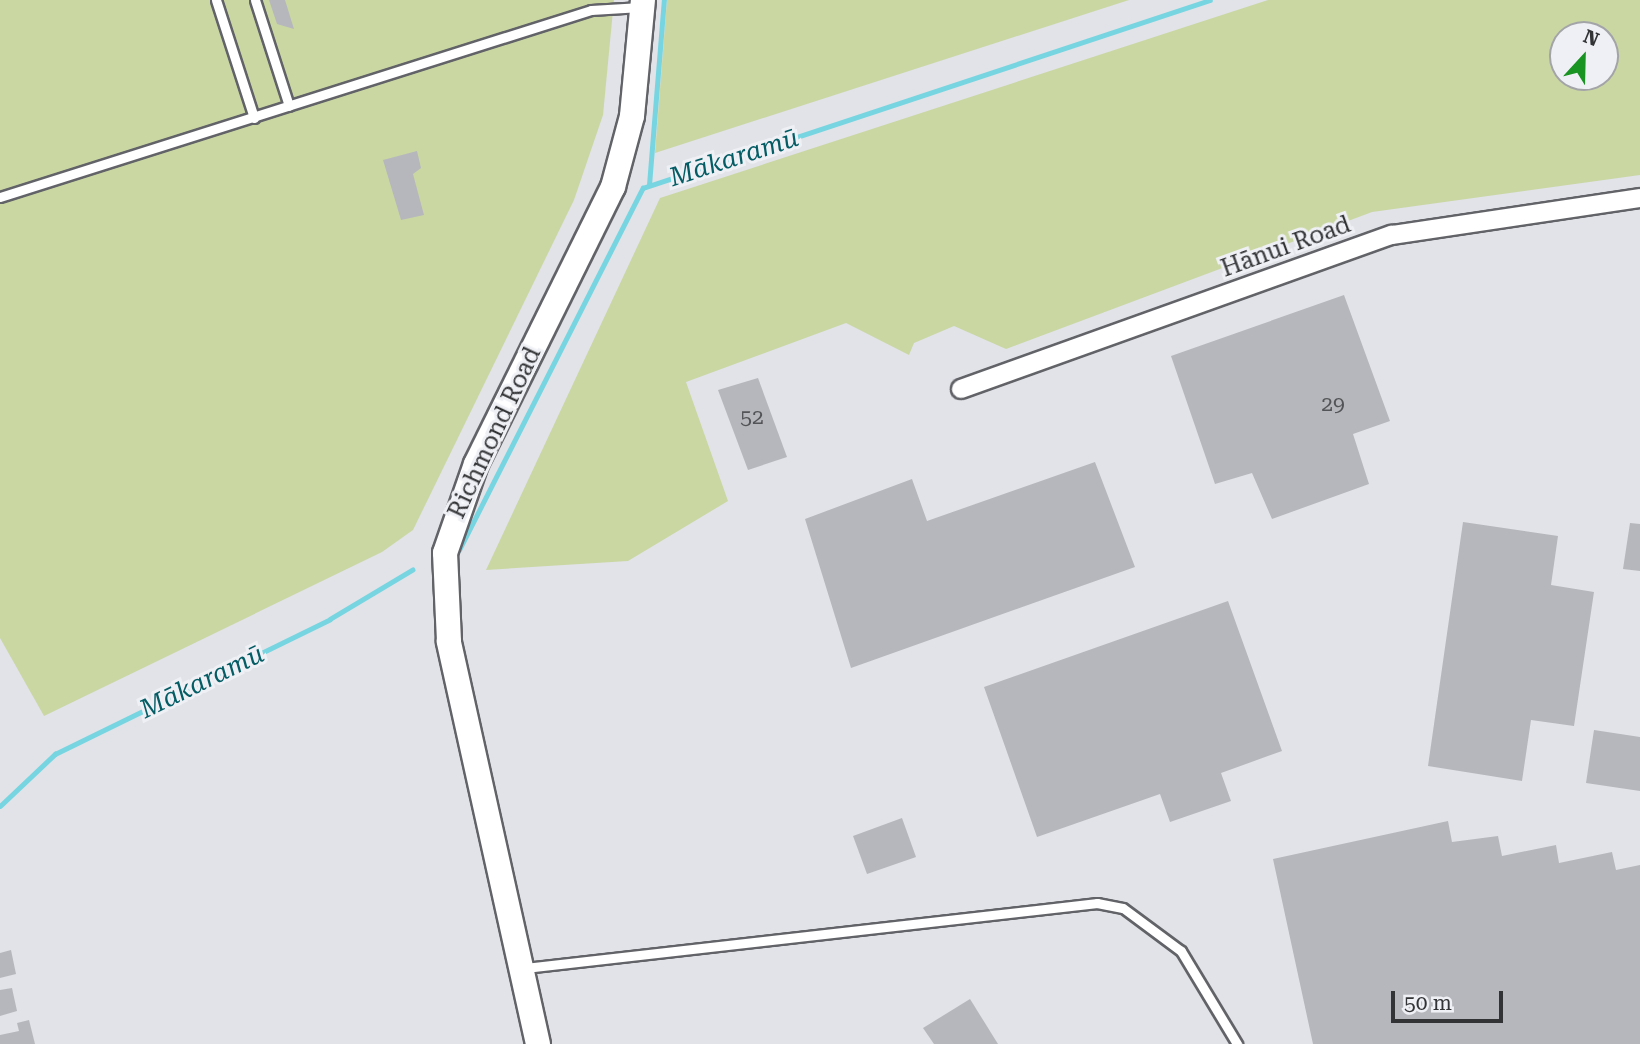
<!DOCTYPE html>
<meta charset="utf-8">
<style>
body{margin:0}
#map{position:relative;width:1640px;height:1044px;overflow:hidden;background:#e1e3e8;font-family:"Roboto Serif",serif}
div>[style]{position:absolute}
.green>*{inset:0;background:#cad7a3}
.stream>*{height:4.5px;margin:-2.25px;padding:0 2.25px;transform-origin:2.25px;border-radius:2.25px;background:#76d5e0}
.building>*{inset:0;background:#b6b7bc}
.roads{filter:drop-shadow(2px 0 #626368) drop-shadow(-2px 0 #626368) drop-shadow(0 2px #626368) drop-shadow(0 -2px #626368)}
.lane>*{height:9px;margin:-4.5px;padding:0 4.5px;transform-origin:4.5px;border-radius:4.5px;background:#fff}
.street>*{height:18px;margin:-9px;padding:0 9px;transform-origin:9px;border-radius:9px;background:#fff}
.secondary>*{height:24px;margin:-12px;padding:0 12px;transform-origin:12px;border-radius:12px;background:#fff}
span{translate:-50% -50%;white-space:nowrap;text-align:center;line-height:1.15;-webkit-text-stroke:6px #eff0f5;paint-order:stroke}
.number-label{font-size:21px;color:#535457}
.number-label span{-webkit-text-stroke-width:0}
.street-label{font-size:24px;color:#323335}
.water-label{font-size:26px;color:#045c64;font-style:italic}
.north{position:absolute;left:1549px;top:21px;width:70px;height:70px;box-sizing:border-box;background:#eff0f5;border:2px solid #a3a4a8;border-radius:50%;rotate:22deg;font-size:19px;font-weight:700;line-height:28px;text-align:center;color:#323335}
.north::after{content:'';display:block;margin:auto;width:24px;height:32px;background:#199322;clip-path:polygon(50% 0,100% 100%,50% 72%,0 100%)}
.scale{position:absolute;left:1391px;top:991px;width:112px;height:32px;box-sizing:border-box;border:4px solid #323335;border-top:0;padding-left:9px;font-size:21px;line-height:24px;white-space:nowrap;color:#323335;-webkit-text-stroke:5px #eff0f5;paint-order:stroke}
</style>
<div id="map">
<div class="green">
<div style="clip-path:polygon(0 0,614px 0,603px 115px,574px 200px,413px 530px,382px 552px,44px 716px,0 638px)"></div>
<div style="clip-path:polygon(667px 0,1129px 0,655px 153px)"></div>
<div style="clip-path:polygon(evenodd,1268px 0,1640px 0,1640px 175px,1372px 212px,1006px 349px,954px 326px,914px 343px,909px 355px,846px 323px,686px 382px,728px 501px,628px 561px,486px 570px,660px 198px,1268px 0,1563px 35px,1605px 35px,1605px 77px,1563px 77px,1563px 35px)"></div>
</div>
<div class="stream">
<div style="left:649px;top:185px;width:186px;rotate:-85.4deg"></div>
<div style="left:459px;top:550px;width:406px;rotate:-63.1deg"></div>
<div style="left:643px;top:188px;width:597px;rotate:-18.34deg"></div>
<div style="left:0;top:806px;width:76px;rotate:-43.4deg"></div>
<div style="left:55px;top:754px;width:306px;rotate:-26.1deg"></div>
<div style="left:330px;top:619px;width:96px;rotate:-30.9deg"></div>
</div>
<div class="building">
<div style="clip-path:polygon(269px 0,285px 0,294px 29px,277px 24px)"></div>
<div style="clip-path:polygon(417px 151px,421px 168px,413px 174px,424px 215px,401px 220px,383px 160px)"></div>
<div style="clip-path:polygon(1344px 295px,1390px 421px,1353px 434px,1369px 484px,1272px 519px,1252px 473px,1215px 484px,1171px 356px)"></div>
<div style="clip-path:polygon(758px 378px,787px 457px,748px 470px,718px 390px)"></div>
<div style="clip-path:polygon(1095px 462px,1135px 567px,851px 668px,805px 519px,912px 479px,927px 521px)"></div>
<div style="clip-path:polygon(1463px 522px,1558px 536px,1551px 585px,1594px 592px,1574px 726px,1531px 720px,1522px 781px,1428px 766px)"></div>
<div style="clip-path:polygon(1630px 523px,1640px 524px,1640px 571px,1623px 569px)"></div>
<div style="clip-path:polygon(1228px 601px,1282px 751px,1221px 773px,1231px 801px,1170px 822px,1160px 794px,1037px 837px,984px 687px)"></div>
<div style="clip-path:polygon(1594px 730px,1640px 737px,1640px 791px,1586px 783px)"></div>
<div style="clip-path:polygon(902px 818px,916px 857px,867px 874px,853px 836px)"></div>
<div style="clip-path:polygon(1448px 821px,1452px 842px,1498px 836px,1502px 856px,1556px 845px,1559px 863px,1612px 852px,1616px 870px,1640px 865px,1640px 1044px,1313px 1044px,1273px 859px)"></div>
<div style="clip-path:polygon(11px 950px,16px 974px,0 978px,0 953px)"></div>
<div style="clip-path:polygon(12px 988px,17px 1011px,0 1016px,0 990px)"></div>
<div style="clip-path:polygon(970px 999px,998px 1044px,934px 1044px,923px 1028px)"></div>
<div style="clip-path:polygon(29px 1020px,35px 1044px,0 1044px,0 1035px,19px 1031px,17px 1023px)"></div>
</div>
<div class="roads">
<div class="lane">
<div style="left:216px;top:0;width:124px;rotate:72.1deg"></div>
<div style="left:255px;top:0;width:111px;rotate:72.2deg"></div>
<div style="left:0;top:197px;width:620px;rotate:-17.56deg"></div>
<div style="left:591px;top:10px;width:50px;rotate:-3.4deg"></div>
<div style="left:525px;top:968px;width:576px;rotate:-6.48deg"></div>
<div style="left:1097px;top:903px;width:26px;rotate:11deg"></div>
<div style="left:1123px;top:908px;width:72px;rotate:36.6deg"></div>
<div style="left:1181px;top:951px;width:109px;rotate:58.9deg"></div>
</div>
<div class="street">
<div style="left:961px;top:389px;width:458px;rotate:-19.7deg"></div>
<div style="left:1392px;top:235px;width:251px;rotate:-8.5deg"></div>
</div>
<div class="secondary">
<div style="left:538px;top:1044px;width:413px;rotate:-102.5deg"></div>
<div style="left:449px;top:641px;width:88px;rotate:-92.6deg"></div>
<div style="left:445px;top:553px;width:94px;rotate:-70.8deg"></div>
<div style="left:476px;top:464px;width:309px;rotate:-63.7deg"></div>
<div style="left:613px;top:187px;width:73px;rotate:-75deg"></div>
<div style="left:632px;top:116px;width:117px;rotate:-84.6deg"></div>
</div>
</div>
<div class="number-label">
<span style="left:1333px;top:404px">29</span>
<span style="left:752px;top:417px">52</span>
</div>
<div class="street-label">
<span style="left:1286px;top:247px;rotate:-20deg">Hānui Road</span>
<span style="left:495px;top:433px;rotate:-65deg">Richmond Road</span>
</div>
<div class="water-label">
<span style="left:734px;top:158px;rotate:-18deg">Mākaramū</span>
<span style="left:202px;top:682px;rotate:-26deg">Mākaramū</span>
</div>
<div class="north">N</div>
<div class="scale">50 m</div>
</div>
